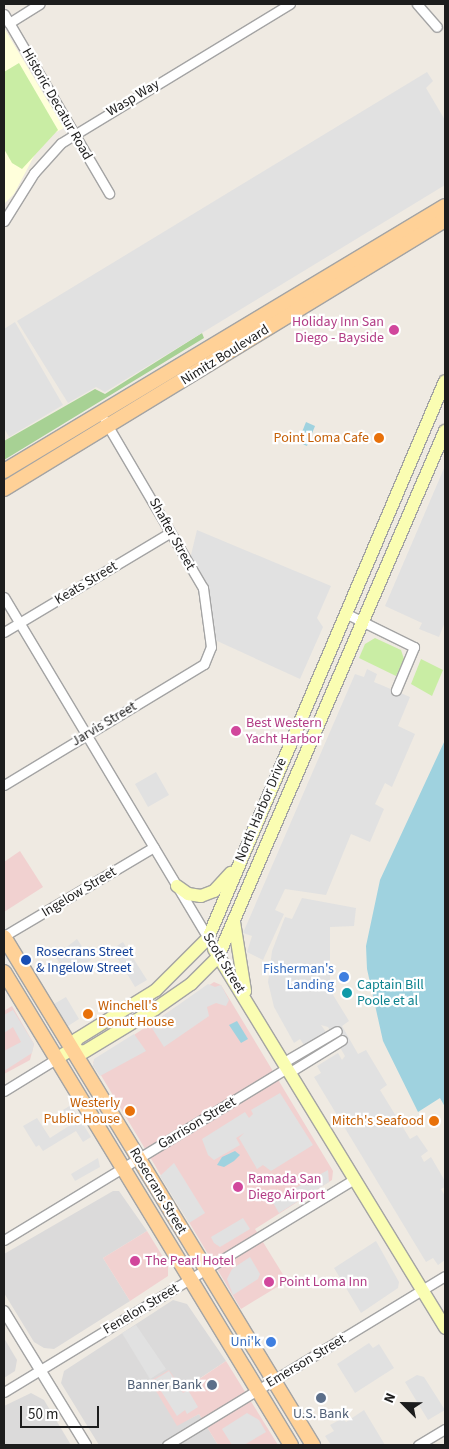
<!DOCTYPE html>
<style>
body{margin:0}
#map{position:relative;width:449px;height:1449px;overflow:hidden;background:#efeae2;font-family:"Source Sans 3",sans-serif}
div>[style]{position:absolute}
.residential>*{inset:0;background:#dbdada}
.commercial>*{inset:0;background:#f1d1d0}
.education>*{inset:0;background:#ffffdb}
.grass>*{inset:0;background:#c9eda4}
.forest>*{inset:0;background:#a7d194}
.parking>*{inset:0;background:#e1e1e1}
.water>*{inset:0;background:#9fd2df}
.roads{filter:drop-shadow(1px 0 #a4a4a4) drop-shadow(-1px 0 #a4a4a4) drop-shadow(0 1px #a4a4a4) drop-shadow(0 -1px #a4a4a4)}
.minor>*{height:9px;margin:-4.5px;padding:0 4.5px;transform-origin:4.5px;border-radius:4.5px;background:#fff}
.tertiary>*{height:10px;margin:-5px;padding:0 5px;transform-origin:5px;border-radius:5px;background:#fff}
.secondary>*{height:12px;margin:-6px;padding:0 6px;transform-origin:6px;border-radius:6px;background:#fafdb2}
.primary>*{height:14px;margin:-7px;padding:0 7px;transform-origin:7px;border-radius:7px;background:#ffd197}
.dots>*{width:14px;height:14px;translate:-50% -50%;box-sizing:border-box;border:2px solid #fff;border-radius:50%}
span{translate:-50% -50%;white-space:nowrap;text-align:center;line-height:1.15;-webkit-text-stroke:4.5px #fff;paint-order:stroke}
.street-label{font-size:14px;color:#1d1d1d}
.hotel-label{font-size:14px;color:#b23c85}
.right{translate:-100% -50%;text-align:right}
.left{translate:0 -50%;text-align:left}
.food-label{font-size:14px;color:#c56008}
.transit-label{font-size:14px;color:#164399}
.shop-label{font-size:14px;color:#366cbe}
.culture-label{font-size:14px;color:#0d838f}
.service-label{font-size:14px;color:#4e5e75}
.frame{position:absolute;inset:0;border:5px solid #1d1d1d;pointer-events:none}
.north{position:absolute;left:379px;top:1379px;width:50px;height:50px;-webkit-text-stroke:4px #fff;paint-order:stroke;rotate:293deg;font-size:14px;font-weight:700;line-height:20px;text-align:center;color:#1d1d1d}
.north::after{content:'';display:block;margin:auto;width:18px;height:22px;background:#1d1d1d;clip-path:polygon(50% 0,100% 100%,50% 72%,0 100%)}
.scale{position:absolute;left:20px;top:1406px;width:79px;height:22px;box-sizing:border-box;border:2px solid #1d1d1d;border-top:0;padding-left:6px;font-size:15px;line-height:18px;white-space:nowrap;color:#1d1d1d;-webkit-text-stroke:4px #fff;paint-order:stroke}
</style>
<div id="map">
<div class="residential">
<div style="clip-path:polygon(113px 1191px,119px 1191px,147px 1231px,103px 1258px,130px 1301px,54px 1349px,44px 1348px,34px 1342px,4px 1293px,4px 1254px)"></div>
<div style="clip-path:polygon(173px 1300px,187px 1304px,226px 1361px,182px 1390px,177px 1425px,199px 1414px,218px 1445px,99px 1445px,61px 1383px,64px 1371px)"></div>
<div style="clip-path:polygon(4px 1338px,17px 1360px,15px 1371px,4px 1378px)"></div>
<div style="clip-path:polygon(31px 1393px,44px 1400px,71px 1445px,4px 1445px,4px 1406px)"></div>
</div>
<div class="commercial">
<div style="clip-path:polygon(20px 851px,43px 887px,4px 912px,4px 862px)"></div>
<div style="clip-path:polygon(214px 982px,221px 985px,333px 1171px,332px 1180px,255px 1229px,287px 1281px,241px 1309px,93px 1062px)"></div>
<div style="clip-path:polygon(12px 1006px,34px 1044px,30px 1060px,4px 1074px,4px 1011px)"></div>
<div style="clip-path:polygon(147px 1231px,168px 1265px,168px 1276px,130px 1301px,103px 1258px)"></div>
<div style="clip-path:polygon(226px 1361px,278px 1445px,218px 1445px,199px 1414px,177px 1426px,150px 1381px,169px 1370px,183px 1390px)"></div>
</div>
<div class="education">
<div style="clip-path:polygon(4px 28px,64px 128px,43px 139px,14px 194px,4px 204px)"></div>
</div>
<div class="grass">
<div style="clip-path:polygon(19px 63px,58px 130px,22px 169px,12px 163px,4px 149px,4px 72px)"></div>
<div style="clip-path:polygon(375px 638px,401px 650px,404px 659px,396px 676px,359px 658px,365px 644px)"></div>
<div style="clip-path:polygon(421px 659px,443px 670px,432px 696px,411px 684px)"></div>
</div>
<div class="forest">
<div style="clip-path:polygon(202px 333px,204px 338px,4px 460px,4px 441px,95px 389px,105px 394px)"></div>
</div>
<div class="parking">
<div style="clip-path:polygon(427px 72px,433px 81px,426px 88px,445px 120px,445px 185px,105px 392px,96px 387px,68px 403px,17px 321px)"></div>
<div style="clip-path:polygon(15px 322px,63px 405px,9px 437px,4px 428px,4px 329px)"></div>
<div style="clip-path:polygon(445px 466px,445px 622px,439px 637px,419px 629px,422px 623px,385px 606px)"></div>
<div style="clip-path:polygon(197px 530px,331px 586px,317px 618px,323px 627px,300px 679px,215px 640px,190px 559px)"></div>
<div style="clip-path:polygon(367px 669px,377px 674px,374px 682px,410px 697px,398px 726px,415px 734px,392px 787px,385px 783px,375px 804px,384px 809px,370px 842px,351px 834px,326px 895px,285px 889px,275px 910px,284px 914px,263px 960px,247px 952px,252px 936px,243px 933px,355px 674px,364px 677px)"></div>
<div style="clip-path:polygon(156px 772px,169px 795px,148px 807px,135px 784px)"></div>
<div style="clip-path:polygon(302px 898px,356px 908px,354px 926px,330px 927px,330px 990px,349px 1021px,342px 1026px,358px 1054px,366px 1050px,387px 1085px,380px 1090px,410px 1139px,417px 1135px,428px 1151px,421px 1156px,424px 1162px,431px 1157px,445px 1181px,445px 1187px,441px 1189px,445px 1196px,445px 1260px,438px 1265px,433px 1258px,426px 1262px,314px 1077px,321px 1073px,317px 1066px,338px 1053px,342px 1060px,345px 1056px,328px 1027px,321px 1025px,326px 1032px,304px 1045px,300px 1039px,294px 1043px,274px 1007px,268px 982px,272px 951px,285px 917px,292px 919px)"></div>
<div style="clip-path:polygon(77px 939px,91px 960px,67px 975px,55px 956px)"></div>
<div style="clip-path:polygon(123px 942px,147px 980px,135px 987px,112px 949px)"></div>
<div style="clip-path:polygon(208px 984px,215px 987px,221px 985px,229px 1000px,226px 1006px,216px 1003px,207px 1007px,209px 1016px,164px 1047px,150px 1025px)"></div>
<div style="clip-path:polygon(66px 997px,79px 1019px,68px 1026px,54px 1004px)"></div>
<div style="clip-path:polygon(13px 1010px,34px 1044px,32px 1053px,4px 1071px,4px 1051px,21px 1042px,13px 1027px,4px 1033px,4px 1015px)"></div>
<div style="clip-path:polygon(134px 1034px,146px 1051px,100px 1076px,93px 1066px,94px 1059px)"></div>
<div style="clip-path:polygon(280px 1093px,313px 1145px,271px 1171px,263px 1165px,257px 1169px,239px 1138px,244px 1133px,236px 1138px,240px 1145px,214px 1160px,208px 1155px,202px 1139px,245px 1112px,249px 1118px,253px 1114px,251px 1110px)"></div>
<div style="clip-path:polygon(71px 1105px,91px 1137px,83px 1142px,76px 1131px,43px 1151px,39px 1145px,36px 1147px,23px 1126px,37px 1118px,50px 1138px,72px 1124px,63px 1110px)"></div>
<div style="clip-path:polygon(98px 1158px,100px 1167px,75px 1181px,71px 1174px)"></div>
<div style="clip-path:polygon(174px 1163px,205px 1213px,189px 1223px,160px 1176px)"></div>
<div style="clip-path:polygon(328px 1170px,329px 1182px,279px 1213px,272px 1201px)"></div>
<div style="clip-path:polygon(243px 1218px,250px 1229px,220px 1247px,214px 1243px,211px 1237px)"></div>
<div style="clip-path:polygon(376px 1241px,399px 1282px,398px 1288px,361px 1313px,334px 1268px)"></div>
<div style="clip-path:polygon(250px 1257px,260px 1274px,258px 1279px,233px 1295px,227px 1279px,232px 1269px)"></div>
<div style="clip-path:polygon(136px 1325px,166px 1369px,150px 1379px,122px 1333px)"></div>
<div style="clip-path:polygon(369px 1343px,373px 1348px,379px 1344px,394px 1368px,355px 1393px,337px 1364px)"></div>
<div style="clip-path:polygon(169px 1371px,183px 1393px,188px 1390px,198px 1407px,187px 1414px,185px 1410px,177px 1416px,154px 1380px)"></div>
<div style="clip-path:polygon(417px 1375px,424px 1377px,445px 1410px,428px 1420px,405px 1382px)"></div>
<div style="clip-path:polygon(364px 1410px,385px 1445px,331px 1445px,325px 1436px,334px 1431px,330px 1425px,343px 1418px,346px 1422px)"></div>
<div style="clip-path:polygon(247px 1413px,259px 1420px,266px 1432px,244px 1445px,232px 1445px,222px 1429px)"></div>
</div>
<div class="water">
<div style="clip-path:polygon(306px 422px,315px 426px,307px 446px,298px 442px)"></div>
<div style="clip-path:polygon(445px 740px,445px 1107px,440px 1098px,418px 1112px,383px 1041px,367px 969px,366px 946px,380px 880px)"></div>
<div style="clip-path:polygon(237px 1021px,248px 1039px,241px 1043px,229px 1025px)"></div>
<div style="clip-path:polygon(235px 1151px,240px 1155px,234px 1161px,224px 1167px,217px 1165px,222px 1157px)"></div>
</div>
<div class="roads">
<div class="minor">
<div style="left:417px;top:4px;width:30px;rotate:49deg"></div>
<div style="left:4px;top:14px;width:208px;rotate:59.6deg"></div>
<div style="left:9px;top:23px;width:36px;rotate:-32deg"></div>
<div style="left:4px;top:221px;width:57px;rotate:-58deg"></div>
<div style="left:34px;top:173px;width:40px;rotate:-48deg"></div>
<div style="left:61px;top:143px;width:268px;rotate:-31.3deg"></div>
<div style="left:4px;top:597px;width:397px;rotate:59.1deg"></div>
<div style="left:345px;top:613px;width:77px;rotate:26.2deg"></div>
<div style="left:414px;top:647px;width:47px;rotate:112.7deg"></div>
<div style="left:4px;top:632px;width:191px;rotate:-30.9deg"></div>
<div style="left:4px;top:785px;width:234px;rotate:-31.2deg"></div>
<div style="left:204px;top:664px;width:18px;rotate:-68deg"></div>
<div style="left:211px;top:647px;width:60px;rotate:-97.7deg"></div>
<div style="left:203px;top:588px;width:194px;rotate:-120.4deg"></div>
<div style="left:4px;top:936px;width:174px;rotate:-30.7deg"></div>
<div style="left:284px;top:1062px;width:61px;rotate:-30.3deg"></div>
<div style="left:290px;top:1072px;width:61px;rotate:-31.6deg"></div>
<div style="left:4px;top:1091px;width:61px;rotate:-31.6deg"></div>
<div style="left:4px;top:1240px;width:331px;rotate:-31.3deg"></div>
<div style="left:4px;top:1392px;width:411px;rotate:-31.3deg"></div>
<div style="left:167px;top:1445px;width:325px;rotate:-31.3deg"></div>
<div style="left:418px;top:1445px;width:31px;rotate:-31deg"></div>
</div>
<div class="tertiary">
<div style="left:4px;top:1311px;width:157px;rotate:58.5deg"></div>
</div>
<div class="secondary">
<div style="left:177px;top:886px;width:14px;rotate:36deg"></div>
<div style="left:188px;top:894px;width:13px;rotate:9deg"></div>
<div style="left:201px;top:896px;width:14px;rotate:-21deg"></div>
<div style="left:214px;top:891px;width:25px;rotate:-47deg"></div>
<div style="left:234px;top:922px;width:70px;rotate:80.9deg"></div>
<div style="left:214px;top:949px;width:444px;rotate:58.6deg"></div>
<div style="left:72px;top:1049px;width:12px;rotate:14deg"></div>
<div style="left:84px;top:1052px;width:83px;rotate:-31.2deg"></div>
<div style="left:155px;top:1009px;width:44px;rotate:-34.8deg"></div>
<div style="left:191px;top:984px;width:38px;rotate:-45deg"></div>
<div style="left:218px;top:957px;width:573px;rotate:-66.66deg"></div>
<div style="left:56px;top:1059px;width:19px;rotate:-32deg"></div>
<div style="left:72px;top:1049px;width:11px;rotate:-63deg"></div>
<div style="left:77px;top:1039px;width:93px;rotate:-31.8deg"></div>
<div style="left:156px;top:990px;width:74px;rotate:-45deg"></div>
<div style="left:208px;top:938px;width:605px;rotate:-66.95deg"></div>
</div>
<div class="primary">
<div style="left:4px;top:471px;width:514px;rotate:-31deg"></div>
<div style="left:4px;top:489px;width:517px;rotate:-31.38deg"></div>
<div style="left:4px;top:937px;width:595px;rotate:58.69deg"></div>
<div style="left:4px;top:972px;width:553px;rotate:58.75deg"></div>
</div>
</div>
<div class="dots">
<div style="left:394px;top:330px;background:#d1479c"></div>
<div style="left:379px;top:438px;background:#e8710a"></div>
<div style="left:236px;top:731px;background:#d1479c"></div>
<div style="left:26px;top:960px;background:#1a4fb4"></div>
<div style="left:344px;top:977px;background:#3f7fe0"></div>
<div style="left:347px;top:993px;background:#0f9aa8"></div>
<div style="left:88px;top:1014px;background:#e8710a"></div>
<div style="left:130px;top:1111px;background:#e8710a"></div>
<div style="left:434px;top:1121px;background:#e8710a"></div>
<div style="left:238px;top:1187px;background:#d1479c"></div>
<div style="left:135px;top:1261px;background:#d1479c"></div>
<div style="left:269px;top:1282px;background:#d1479c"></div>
<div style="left:271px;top:1342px;background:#3f7fe0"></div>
<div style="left:212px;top:1385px;background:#5c6f8a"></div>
<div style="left:321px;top:1398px;background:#5c6f8a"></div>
</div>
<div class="street-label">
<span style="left:133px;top:98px;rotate:-31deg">Wasp Way</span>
<span style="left:57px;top:104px;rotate:60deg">Historic Decatur Road</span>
<span style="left:225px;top:355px;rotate:-32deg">Nimitz Boulevard</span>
<span style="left:172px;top:534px;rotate:61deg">Shafter Street</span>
<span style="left:86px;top:583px;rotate:-31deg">Keats Street</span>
<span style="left:104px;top:724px;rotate:-31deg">Jarvis Street</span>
<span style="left:261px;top:810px;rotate:-67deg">North Harbor Drive</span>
<span style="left:79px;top:892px;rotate:-31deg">Ingelow Street</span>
<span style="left:224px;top:963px;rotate:59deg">Scott Street</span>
<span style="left:197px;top:1123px;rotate:-31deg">Garrison Street</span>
<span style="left:158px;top:1191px;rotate:59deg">Rosecrans Street</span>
<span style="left:141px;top:1309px;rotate:-31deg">Fenelon Street</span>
<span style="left:306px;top:1361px;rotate:-31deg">Emerson Street</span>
</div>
<div class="hotel-label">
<span class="right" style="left:384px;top:330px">Holiday Inn San<br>Diego - Bayside</span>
<span class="left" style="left:246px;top:731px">Best Western<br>Yacht Harbor</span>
<span class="left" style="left:248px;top:1187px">Ramada San<br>Diego Airport</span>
<span class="left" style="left:145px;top:1261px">The Pearl Hotel</span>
<span class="left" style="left:279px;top:1282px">Point Loma Inn</span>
</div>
<div class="food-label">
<span class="right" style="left:369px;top:438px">Point Loma Cafe</span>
<span class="left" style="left:98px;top:1014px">Winchell's<br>Donut House</span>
<span class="right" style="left:120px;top:1111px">Westerly<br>Public House</span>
<span class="right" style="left:424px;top:1121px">Mitch's Seafood</span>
</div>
<div class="transit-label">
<span class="left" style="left:36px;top:960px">Rosecrans Street<br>&amp; Ingelow Street</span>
</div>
<div class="shop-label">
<span class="right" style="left:334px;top:977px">Fisherman's<br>Landing</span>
<span class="right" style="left:261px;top:1342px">Uni'k</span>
</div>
<div class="culture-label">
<span class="left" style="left:357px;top:993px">Captain Bill<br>Poole et al</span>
</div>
<div class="service-label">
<span class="right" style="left:202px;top:1385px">Banner Bank</span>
<span style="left:321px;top:1414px">U.S. Bank</span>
</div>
<div class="frame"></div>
<div class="north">N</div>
<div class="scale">50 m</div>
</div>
